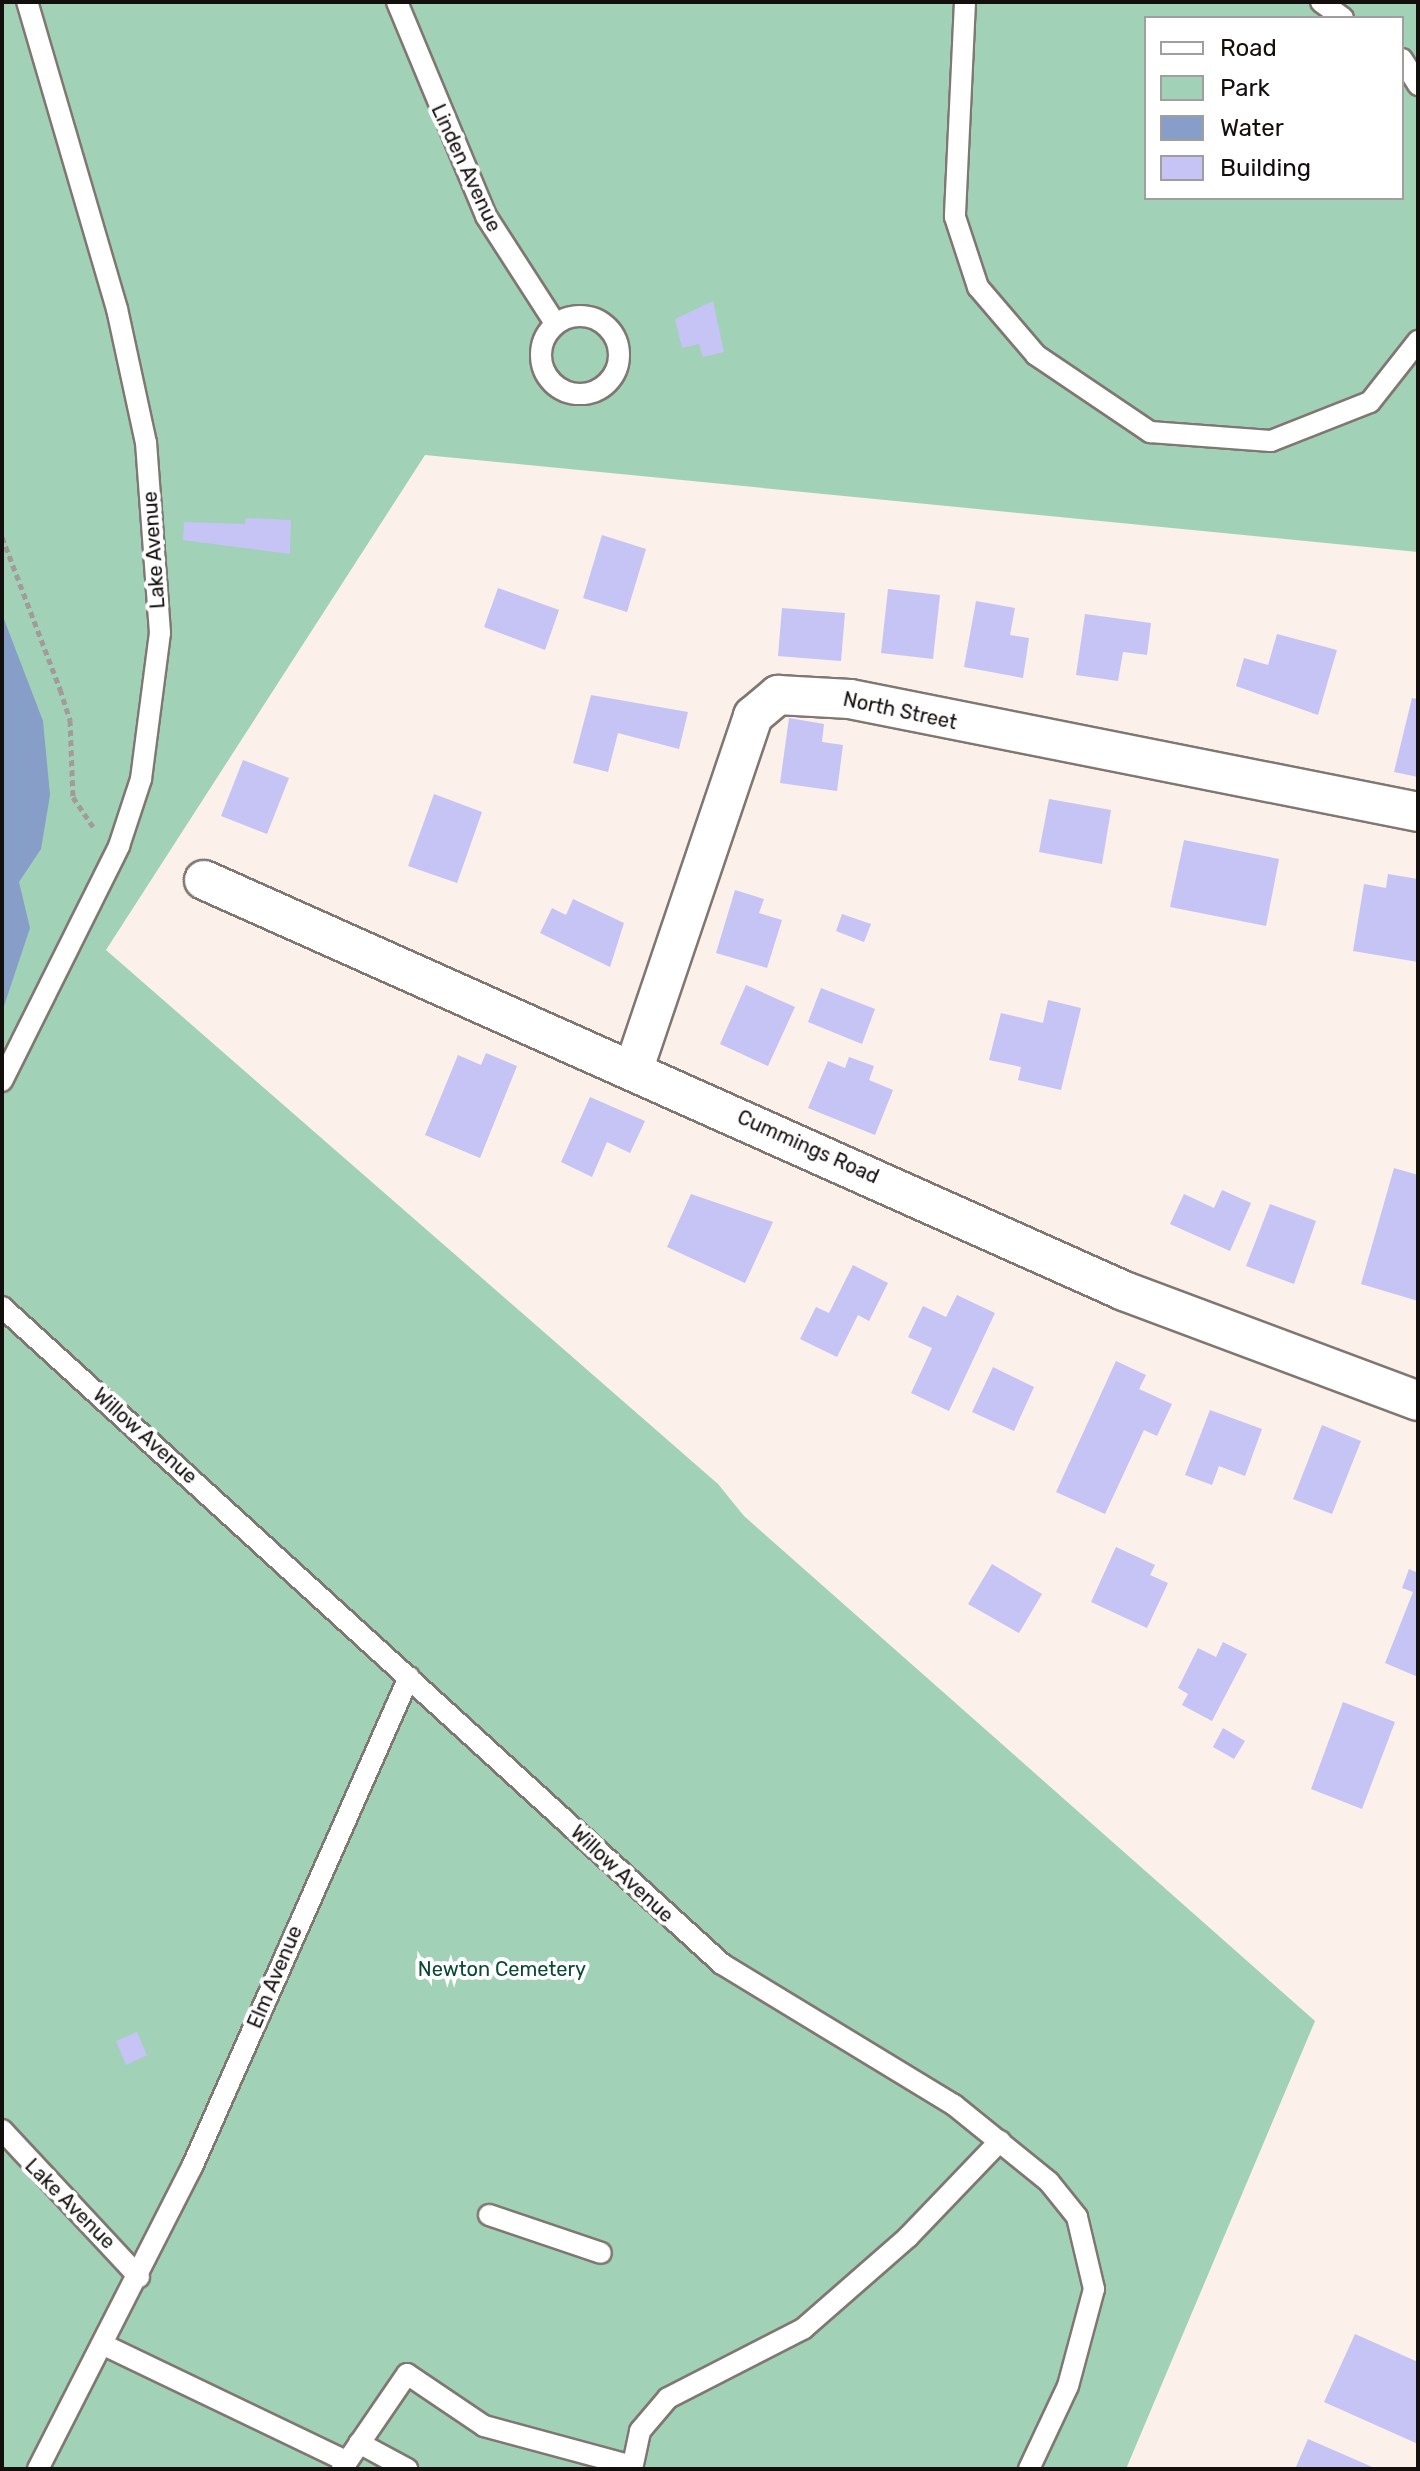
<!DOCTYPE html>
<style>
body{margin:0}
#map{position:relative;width:1420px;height:2471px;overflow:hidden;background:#fbf0ea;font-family:Rubik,sans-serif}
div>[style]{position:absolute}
.green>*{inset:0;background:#a1d1b7}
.water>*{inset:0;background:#869ec8}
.building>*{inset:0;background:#c6c4f4}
.path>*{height:5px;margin-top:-2.5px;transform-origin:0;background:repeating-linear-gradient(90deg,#a39b97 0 6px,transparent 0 10px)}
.roads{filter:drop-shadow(2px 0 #807772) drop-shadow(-2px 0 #807772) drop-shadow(0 2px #807772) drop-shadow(0 -2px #807772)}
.service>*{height:20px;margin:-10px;padding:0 10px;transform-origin:10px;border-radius:10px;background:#fff}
.service>.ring{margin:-10px;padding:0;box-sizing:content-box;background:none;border:20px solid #fff;border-radius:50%}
.minor>*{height:38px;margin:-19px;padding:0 19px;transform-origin:19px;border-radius:19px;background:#fff}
span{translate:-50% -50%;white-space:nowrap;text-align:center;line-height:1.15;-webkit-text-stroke:8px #fff;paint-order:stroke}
.street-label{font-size:20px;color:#120f0d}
.park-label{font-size:20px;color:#074a30}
.frame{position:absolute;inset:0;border:4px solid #120f0d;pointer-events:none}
.legend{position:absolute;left:1144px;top:16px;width:260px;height:184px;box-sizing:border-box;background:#fff;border:2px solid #a09f9e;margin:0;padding:10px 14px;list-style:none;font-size:24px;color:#120f0d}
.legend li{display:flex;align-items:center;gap:16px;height:40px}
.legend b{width:40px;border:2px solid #a09f9e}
</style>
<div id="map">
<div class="green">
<div style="clip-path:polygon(evenodd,2px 2px,1418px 2px,1418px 552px,425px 455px,106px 950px,718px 1484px,744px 1516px,1315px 2021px,1126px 2469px,2px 2469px,2px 2px,1146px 18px,1402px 18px,1402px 198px,1146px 198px,1146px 18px)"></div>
</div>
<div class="water">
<div style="clip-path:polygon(2px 614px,43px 721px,50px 795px,41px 849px,19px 882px,30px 928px,2px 1012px)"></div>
</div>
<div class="building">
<div style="clip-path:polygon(713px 301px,724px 352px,703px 357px,699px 344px,682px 348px,675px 319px)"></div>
<div style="clip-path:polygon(246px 518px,291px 520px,290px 554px,183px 540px,184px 522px,245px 524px)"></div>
<div style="clip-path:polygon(602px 535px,646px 549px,627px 612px,583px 598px)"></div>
<div style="clip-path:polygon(498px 588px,559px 610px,545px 650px,484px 627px)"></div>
<div style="clip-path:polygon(888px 589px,940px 595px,933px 659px,881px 653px)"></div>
<div style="clip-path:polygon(976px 601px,1015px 608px,1010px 635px,1029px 638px,1023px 678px,964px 667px)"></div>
<div style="clip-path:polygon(782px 608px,845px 613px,841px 661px,778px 656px)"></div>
<div style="clip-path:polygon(1085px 614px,1151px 623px,1147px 655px,1123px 652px,1118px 681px,1076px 675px)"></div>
<div style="clip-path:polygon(1277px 634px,1337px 650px,1318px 715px,1236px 686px,1244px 658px,1268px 665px)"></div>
<div style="clip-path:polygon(591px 695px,688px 712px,679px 749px,618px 733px,608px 772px,573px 763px)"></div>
<div style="clip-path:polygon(1412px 698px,1418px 699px,1418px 777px,1394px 772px)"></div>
<div style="clip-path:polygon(789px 718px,824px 724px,822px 742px,843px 745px,837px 791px,780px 783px)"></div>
<div style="clip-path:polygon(243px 760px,289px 778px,267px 834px,221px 816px)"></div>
<div style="clip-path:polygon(434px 794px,482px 812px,457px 883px,408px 866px)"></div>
<div style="clip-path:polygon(1049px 799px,1111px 810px,1102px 864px,1039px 852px)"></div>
<div style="clip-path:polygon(1184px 840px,1279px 859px,1266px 926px,1170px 907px)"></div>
<div style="clip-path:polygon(1388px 874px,1418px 879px,1418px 962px,1353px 951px,1364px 884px,1386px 888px)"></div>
<div style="clip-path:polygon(735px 890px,764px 899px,759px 913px,782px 920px,767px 968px,716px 953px)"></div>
<div style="clip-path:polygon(573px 899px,624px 923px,610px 967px,540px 933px,552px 908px,566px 915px)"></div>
<div style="clip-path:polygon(842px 914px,871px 924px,864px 942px,836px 931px)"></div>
<div style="clip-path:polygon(746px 985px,795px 1007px,768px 1066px,720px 1044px)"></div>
<div style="clip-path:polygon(821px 988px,875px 1009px,862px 1044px,808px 1022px)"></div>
<div style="clip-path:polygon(1048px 1000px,1081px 1008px,1061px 1090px,1018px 1080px,1021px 1067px,989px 1060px,1001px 1013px,1043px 1023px)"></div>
<div style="clip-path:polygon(486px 1053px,517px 1066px,480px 1158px,425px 1135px,458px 1055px,481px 1065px)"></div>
<div style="clip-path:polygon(849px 1057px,874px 1066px,869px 1080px,893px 1090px,875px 1135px,808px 1108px,828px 1061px,845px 1068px)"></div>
<div style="clip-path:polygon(590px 1097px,645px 1121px,630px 1153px,607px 1142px,592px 1177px,561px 1162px)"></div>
<div style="clip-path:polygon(1394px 1168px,1418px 1175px,1418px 1301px,1361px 1284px)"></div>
<div style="clip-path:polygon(1222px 1190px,1251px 1203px,1230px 1251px,1170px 1224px,1184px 1194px,1214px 1208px)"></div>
<div style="clip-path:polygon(691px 1194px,773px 1222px,745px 1283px,667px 1247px)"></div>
<div style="clip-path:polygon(1270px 1204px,1316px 1221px,1294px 1284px,1246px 1266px)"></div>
<div style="clip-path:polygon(853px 1265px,888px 1283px,869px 1321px,858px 1315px,837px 1357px,800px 1339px,816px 1307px,829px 1313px)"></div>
<div style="clip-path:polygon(957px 1295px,995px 1313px,949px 1411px,911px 1393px,932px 1348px,908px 1337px,923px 1306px,946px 1317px)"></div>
<div style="clip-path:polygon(1116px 1361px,1146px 1375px,1139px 1389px,1172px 1404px,1157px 1436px,1144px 1430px,1105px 1514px,1056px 1492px)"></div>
<div style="clip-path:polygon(993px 1367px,1034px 1387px,1014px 1431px,972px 1412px)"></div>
<div style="clip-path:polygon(1210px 1410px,1262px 1429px,1245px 1476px,1219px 1466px,1212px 1485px,1185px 1475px)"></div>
<div style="clip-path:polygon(1322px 1425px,1361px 1441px,1332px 1514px,1293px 1499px)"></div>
<div style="clip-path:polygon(1116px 1547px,1155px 1565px,1150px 1575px,1168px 1583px,1147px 1628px,1091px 1602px)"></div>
<div style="clip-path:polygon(992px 1564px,1042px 1594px,1019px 1633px,968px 1604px)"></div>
<div style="clip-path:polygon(1409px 1569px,1418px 1573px,1418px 1677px,1385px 1663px,1413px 1592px,1402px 1588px)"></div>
<div style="clip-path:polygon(1223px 1642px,1247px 1654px,1212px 1721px,1182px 1705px,1188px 1694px,1178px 1688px,1198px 1648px,1216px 1657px)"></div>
<div style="clip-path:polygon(1343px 1702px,1395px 1722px,1362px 1809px,1311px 1789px)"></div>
<div style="clip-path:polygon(1223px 1728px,1245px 1741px,1234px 1759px,1213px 1747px)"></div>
<div style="clip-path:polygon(137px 2032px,147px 2055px,126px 2065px,116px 2041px)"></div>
<div style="clip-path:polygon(1355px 2334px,1418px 2362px,1418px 2444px,1324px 2402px)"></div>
<div style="clip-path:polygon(1308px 2439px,1377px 2469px,1295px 2469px)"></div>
</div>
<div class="path">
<div style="left:2px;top:537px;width:163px;rotate:69.1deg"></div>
<div style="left:60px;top:689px;width:33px;rotate:72deg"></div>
<div style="left:70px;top:720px;width:77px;rotate:87.8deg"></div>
<div style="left:73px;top:797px;width:36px;rotate:56deg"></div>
</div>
<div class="roads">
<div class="service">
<div style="left:397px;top:2px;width:232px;rotate:67.4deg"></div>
<div style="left:486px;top:216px;width:127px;rotate:57.2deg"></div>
<div style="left:965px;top:2px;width:215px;rotate:92.7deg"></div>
<div style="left:955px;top:217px;width:74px;rotate:71.8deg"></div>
<div style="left:978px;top:287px;width:89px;rotate:49.5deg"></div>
<div style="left:1036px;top:355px;width:138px;rotate:34deg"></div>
<div style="left:1150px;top:432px;width:121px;rotate:4.3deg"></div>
<div style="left:1271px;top:441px;width:106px;rotate:-21.5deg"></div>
<div style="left:1370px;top:402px;width:78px;rotate:-51.8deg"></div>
<div style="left:1321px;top:2px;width:27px;rotate:36deg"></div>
<div style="left:1402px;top:59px;width:31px;rotate:58deg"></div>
<div class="ring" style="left:541px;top:316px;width:58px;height:58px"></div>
<div style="left:2px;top:1081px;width:263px;rotate:-63.5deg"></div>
<div style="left:119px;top:846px;width:71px;rotate:-71.8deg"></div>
<div style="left:141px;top:779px;width:147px;rotate:-82.6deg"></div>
<div style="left:160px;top:633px;width:191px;rotate:-94.2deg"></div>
<div style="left:146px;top:443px;width:137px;rotate:-102.2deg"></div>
<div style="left:117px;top:309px;width:320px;rotate:-106.3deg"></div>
<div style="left:2px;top:1307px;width:975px;rotate:42.38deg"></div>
<div style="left:722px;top:1964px;width:271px;rotate:31.3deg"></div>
<div style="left:954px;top:2105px;width:122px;rotate:39deg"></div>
<div style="left:1049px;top:2182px;width:45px;rotate:51.3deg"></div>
<div style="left:1077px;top:2217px;width:74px;rotate:76.7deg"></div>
<div style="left:1094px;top:2289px;width:100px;rotate:105deg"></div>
<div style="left:1068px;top:2386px;width:92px;rotate:115.2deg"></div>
<div style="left:2px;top:2130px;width:201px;rotate:47deg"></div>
<div style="left:489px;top:2215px;width:118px;rotate:18.7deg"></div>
<div style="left:106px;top:2346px;width:266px;rotate:25.6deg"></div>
<div style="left:359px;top:2443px;width:55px;rotate:28.4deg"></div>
<div style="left:38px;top:2469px;width:339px;rotate:-63deg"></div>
<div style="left:192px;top:2167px;width:536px;rotate:-66.11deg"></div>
<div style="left:342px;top:2469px;width:115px;rotate:-55.6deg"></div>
<div style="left:407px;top:2374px;width:93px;rotate:34deg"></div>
<div style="left:484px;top:2426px;width:153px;rotate:15.1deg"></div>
<div style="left:632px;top:2469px;width:39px;rotate:-78deg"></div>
<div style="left:640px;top:2431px;width:43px;rotate:-49.7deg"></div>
<div style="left:668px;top:2398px;width:152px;rotate:-27.1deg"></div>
<div style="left:803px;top:2329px;width:140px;rotate:-41.2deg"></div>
<div style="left:908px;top:2237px;width:133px;rotate:-46.2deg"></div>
</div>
<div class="minor">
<div style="left:204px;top:880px;width:1008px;rotate:24.07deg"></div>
<div style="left:1124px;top:1291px;width:314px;rotate:20.5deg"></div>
<div style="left:634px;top:1068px;width:372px;rotate:-71.3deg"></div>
<div style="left:753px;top:716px;width:33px;rotate:-40deg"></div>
<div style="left:778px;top:695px;width:72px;rotate:3.2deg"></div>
<div style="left:850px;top:699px;width:579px;rotate:11.25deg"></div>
</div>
</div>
<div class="street-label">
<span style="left:466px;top:168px;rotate:65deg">Linden Avenue</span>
<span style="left:154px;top:550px;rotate:-94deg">Lake Avenue</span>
<span style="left:900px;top:711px;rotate:12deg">North Street</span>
<span style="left:808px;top:1147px;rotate:24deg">Cummings Road</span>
<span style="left:145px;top:1436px;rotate:42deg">Willow Avenue</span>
<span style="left:622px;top:1874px;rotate:43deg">Willow Avenue</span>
<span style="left:275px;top:1977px;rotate:-67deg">Elm Avenue</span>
<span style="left:70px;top:2204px;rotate:45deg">Lake Avenue</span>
</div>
<div class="park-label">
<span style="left:502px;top:1969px">Newton Cemetery</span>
</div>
<div class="frame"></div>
<ul class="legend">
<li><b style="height:10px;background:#fff"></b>Road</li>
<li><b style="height:22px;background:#a1d1b7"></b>Park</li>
<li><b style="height:22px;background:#869ec8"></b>Water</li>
<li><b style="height:22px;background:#c6c4f4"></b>Building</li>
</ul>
</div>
